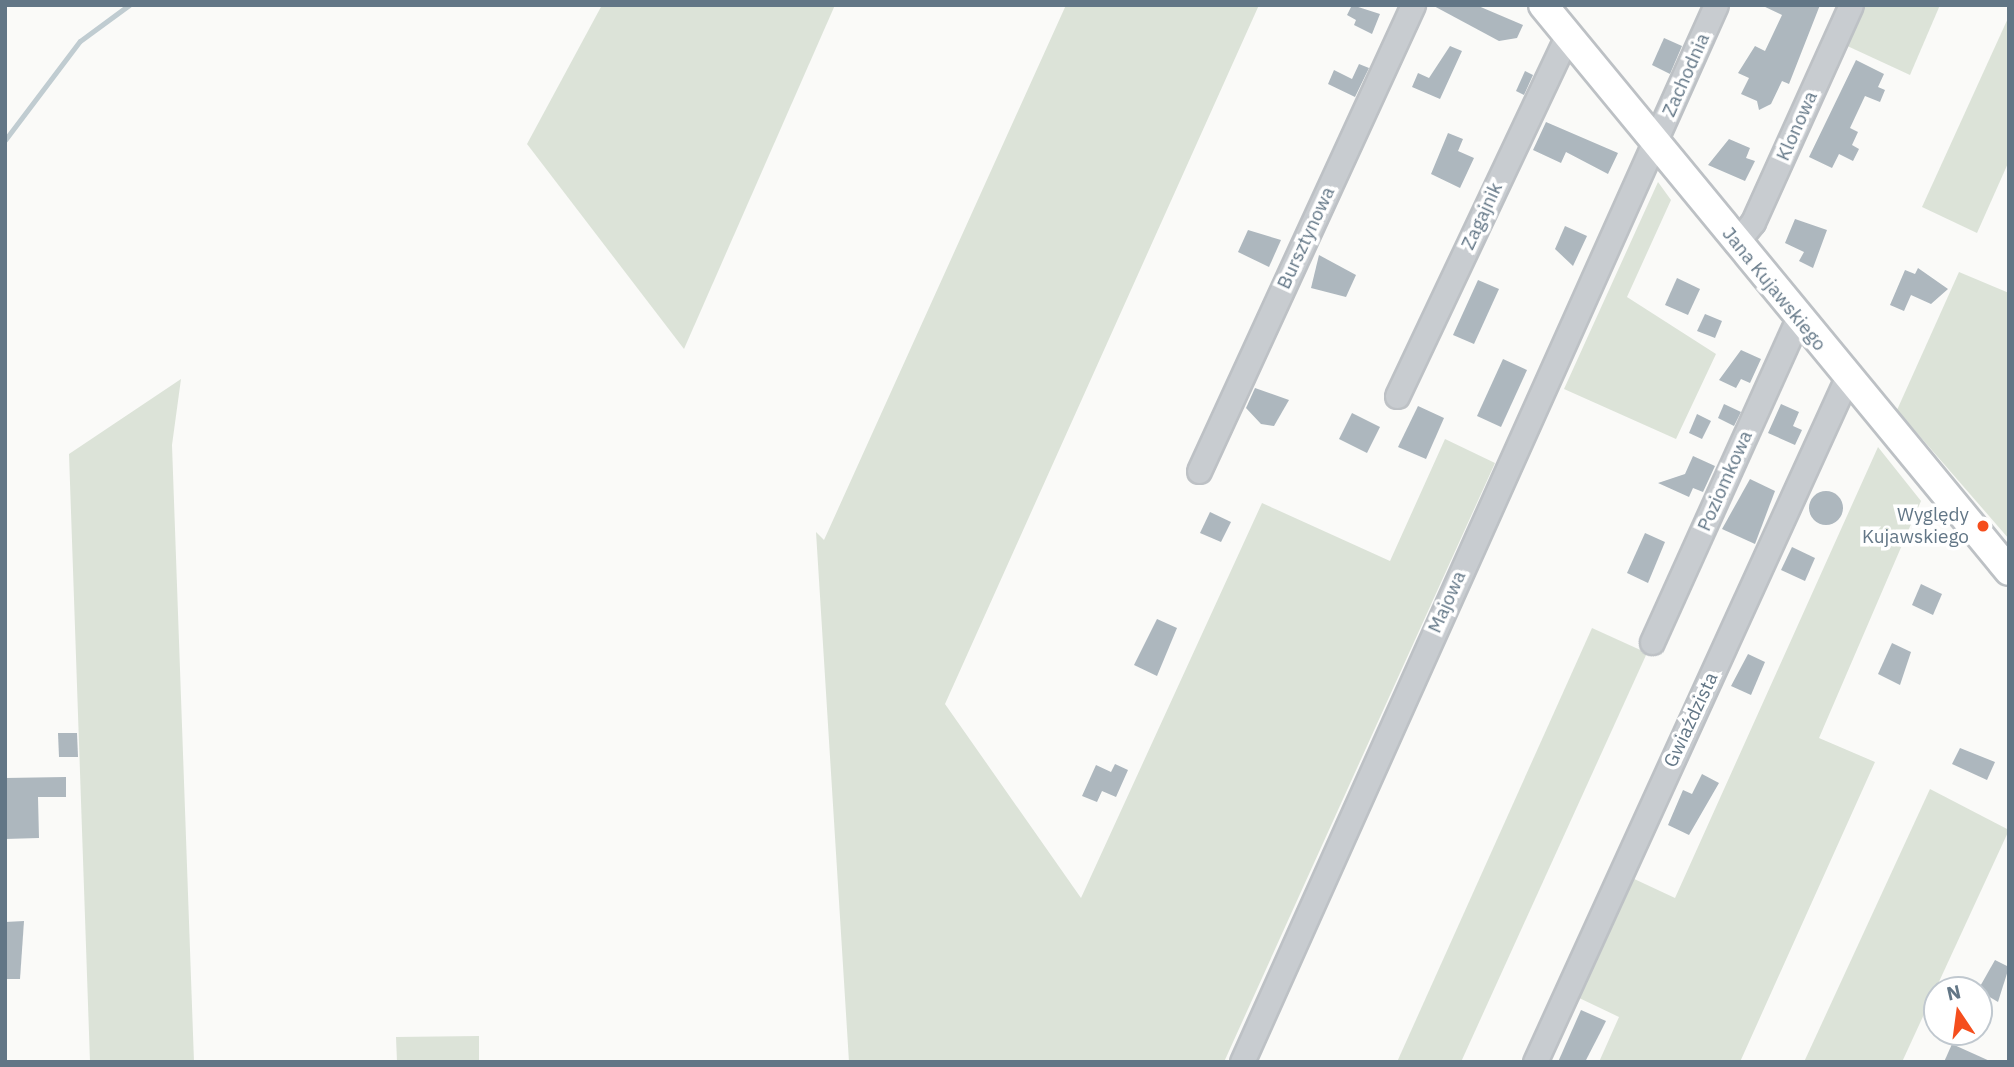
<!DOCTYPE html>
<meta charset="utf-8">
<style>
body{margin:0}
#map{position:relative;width:2014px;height:1067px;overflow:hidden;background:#fafaf8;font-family:"IBM Plex Sans",sans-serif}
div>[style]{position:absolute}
.green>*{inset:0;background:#dce3d8}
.stream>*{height:5px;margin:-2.5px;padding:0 2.5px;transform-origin:2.5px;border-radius:2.5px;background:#c0ccd1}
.building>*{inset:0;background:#adb7be}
.round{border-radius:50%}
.roads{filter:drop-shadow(2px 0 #bdc1c5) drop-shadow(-2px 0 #bdc1c5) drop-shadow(0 2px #bdc1c5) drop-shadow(0 -2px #bdc1c5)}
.minor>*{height:23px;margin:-11.5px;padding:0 11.5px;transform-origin:11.5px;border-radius:11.5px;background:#c8ccd0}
.major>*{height:28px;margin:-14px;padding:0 14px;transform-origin:14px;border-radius:14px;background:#fff}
.dots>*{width:19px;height:19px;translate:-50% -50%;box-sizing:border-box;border:4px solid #fff;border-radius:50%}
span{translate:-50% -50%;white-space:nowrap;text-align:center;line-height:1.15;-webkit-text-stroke:7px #fff;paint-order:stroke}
.street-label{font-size:19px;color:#627686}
.poi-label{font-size:19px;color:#627686}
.right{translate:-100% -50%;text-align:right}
.frame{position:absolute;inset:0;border:7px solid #627686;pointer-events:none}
.north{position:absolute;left:1923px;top:976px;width:70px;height:70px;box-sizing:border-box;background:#fff;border:2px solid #c0c8cf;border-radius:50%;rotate:347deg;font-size:19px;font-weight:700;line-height:28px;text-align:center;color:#627686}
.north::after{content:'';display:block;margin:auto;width:24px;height:32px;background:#f54e1d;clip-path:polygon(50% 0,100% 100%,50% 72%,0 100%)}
</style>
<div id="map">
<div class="green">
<div style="clip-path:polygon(602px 5px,835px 5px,684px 349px,527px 144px)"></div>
<div style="clip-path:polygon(1066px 5px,1259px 5px,945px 704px,1081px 898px,1262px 503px,1390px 561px,1445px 439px,1495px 463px,1224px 1062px,849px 1062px,816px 532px,824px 540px)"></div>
<div style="clip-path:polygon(1861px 5px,1940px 5px,1910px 75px,1843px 44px)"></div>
<div style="clip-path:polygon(2009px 16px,2009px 161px,1977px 233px,1922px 207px)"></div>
<div style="clip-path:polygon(1658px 182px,1671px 200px,1627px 297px,1716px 354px,1676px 439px,1564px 389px)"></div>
<div style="clip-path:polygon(1959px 272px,2009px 293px,2009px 539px,1897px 410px)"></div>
<div style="clip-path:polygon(181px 379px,172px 445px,194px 1062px,90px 1062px,69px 454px)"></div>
<div style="clip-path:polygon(1878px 447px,1921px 501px,1819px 738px,1875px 762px,1740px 1062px,1599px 1062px,1619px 1017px,1575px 996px,1630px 877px,1675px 898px)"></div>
<div style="clip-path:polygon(1592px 628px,1647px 653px,1461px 1062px,1397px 1062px)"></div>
<div style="clip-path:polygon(1930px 789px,2009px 830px,1902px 1062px,1804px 1062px)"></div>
<div style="clip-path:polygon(479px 1036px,479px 1062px,397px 1062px,396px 1037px)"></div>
</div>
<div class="stream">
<div style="left:5px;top:140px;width:124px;rotate:-52.9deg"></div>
<div style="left:80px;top:41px;width:61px;rotate:-36.3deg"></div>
</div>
<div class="building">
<div style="clip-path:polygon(1352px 5px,1380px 14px,1372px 34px,1354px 25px,1356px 20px,1347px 15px)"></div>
<div style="clip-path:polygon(1432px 5px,1476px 5px,1523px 25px,1517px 38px,1499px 41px)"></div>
<div style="clip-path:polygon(1761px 5px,1820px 5px,1789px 84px,1782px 81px,1771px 104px,1759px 110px,1757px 101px,1741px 94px,1749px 78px,1738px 73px,1755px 46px,1765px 51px,1782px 15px)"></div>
<div style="clip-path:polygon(1664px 38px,1682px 46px,1670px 74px,1652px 65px)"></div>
<div style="clip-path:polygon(1450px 46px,1462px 51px,1440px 99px,1412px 87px,1418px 73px,1429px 78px)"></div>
<div style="clip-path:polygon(1856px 60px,1884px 74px,1878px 87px,1885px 90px,1880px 102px,1865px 96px,1850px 128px,1858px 132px,1852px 145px,1859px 149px,1853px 161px,1839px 154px,1832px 168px,1809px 157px)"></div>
<div style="clip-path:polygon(1359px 64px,1369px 68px,1355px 97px,1328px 84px,1334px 70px,1352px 79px)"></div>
<div style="clip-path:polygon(1525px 71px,1533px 75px,1524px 95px,1516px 91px)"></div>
<div style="clip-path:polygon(1546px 122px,1618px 153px,1608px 174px,1566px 152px,1561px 163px,1533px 150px)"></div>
<div style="clip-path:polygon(1448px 133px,1463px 139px,1458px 151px,1474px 158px,1460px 188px,1431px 174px)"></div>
<div style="clip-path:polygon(1729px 139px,1750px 148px,1746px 158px,1755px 161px,1745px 181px,1708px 165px)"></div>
<div style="clip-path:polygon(1795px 219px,1827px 230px,1813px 268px,1799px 261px,1804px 252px,1785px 243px)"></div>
<div style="clip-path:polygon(1565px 226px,1587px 236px,1573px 266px,1555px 249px)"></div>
<div style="clip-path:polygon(1248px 230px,1281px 240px,1269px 267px,1238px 252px)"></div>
<div style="clip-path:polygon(1319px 255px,1356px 275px,1346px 297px,1311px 288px)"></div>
<div style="clip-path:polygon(1918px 268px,1948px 289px,1931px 304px,1911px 295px,1904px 311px,1890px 305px,1905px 270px,1915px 274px)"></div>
<div style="clip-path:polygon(1677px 278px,1700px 289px,1688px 315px,1665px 305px)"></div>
<div style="clip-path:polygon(1478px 280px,1499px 289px,1474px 344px,1453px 335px)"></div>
<div style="clip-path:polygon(1705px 314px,1722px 321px,1715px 338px,1697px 331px)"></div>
<div style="clip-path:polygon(1741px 350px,1761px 359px,1750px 383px,1741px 379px,1736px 388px,1719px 380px)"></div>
<div style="clip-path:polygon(1503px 359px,1527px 370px,1501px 427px,1477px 416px)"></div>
<div style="clip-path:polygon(1255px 388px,1289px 400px,1274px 426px,1261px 424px,1246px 408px)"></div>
<div style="clip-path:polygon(1724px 404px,1741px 412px,1734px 426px,1718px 418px)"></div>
<div style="clip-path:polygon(1781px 404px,1799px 412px,1793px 426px,1802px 430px,1795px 445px,1768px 433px)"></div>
<div style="clip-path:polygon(1418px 406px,1444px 418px,1426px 459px,1398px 447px)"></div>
<div style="clip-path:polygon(1352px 413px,1380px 427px,1367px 453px,1339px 439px)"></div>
<div style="clip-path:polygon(1697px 414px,1711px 421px,1702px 439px,1689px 433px)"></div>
<div style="clip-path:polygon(1693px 456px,1715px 466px,1703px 492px,1693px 488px,1689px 497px,1658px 483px,1685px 474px)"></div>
<div style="clip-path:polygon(1750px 479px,1775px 491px,1755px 544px,1722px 529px)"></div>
<div class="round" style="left:1809px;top:491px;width:34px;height:34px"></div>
<div style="clip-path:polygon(1210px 512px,1231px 522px,1221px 542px,1200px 533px)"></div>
<div style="clip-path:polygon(1645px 533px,1665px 542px,1648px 583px,1627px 573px)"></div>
<div style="clip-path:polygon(1792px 547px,1815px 558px,1805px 581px,1781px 570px)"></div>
<div style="clip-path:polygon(1921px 584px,1942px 594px,1933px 615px,1912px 605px)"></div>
<div style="clip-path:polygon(1157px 619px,1177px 628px,1157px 676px,1134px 665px)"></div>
<div style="clip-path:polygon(1892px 643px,1911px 652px,1900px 685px,1878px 674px)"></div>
<div style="clip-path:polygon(1748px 654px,1765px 662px,1751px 695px,1731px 686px)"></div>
<div style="clip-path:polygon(58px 733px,77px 733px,78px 757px,59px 757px)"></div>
<div style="clip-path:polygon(1960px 748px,1995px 762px,1987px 780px,1952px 764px)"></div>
<div style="clip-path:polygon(1115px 764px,1128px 770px,1116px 797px,1102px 791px,1097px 802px,1082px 796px,1096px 765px,1111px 772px)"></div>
<div style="clip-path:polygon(1702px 774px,1719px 783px,1689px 835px,1668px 825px,1683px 790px,1692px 794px)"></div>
<div style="clip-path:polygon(66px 777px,66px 797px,38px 797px,39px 838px,5px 839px,5px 778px)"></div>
<div style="clip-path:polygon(24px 921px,20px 979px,5px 979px,5px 922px)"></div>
<div style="clip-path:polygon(1995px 960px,2009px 967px,1998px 1002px,1978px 990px)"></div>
<div style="clip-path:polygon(1581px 1010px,1606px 1021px,1600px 1033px,1585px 1062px,1558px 1062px)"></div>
<div style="clip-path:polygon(1952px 1044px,1992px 1062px,1944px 1062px)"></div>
</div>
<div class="roads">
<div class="minor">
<div style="left:1736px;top:243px;width:27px;rotate:-51deg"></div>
<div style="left:1753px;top:222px;width:238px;rotate:-65.7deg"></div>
<div style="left:1397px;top:396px;width:398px;rotate:-64.7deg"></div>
<div style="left:1199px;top:471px;width:513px;rotate:-65.33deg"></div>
<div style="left:1652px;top:642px;width:354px;rotate:-65.7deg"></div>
<div style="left:1242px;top:1062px;width:1158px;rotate:-65.85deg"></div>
<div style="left:1535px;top:1062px;width:752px;rotate:-65.48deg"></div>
</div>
<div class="major">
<div style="left:1543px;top:5px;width:733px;rotate:50.53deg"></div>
</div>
</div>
<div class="dots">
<div style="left:1983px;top:526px;background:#f54e1d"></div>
</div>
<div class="street-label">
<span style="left:1686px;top:75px;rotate:-66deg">Zachodnia</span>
<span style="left:1797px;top:126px;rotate:-66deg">Klonowa</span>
<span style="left:1482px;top:216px;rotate:-65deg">Zagajnik</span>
<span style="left:1306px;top:238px;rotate:-65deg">Bursztynowa</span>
<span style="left:1774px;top:289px;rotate:51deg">Jana Kujawskiego</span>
<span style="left:1725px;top:481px;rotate:-66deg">Poziomkowa</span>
<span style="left:1447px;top:602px;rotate:-66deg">Majowa</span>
<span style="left:1691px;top:720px;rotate:-65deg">Gwiaździsta</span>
</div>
<div class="poi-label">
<span class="right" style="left:1969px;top:526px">Wyględy<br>Kujawskiego</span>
</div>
<div class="frame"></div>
<div class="north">N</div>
</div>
